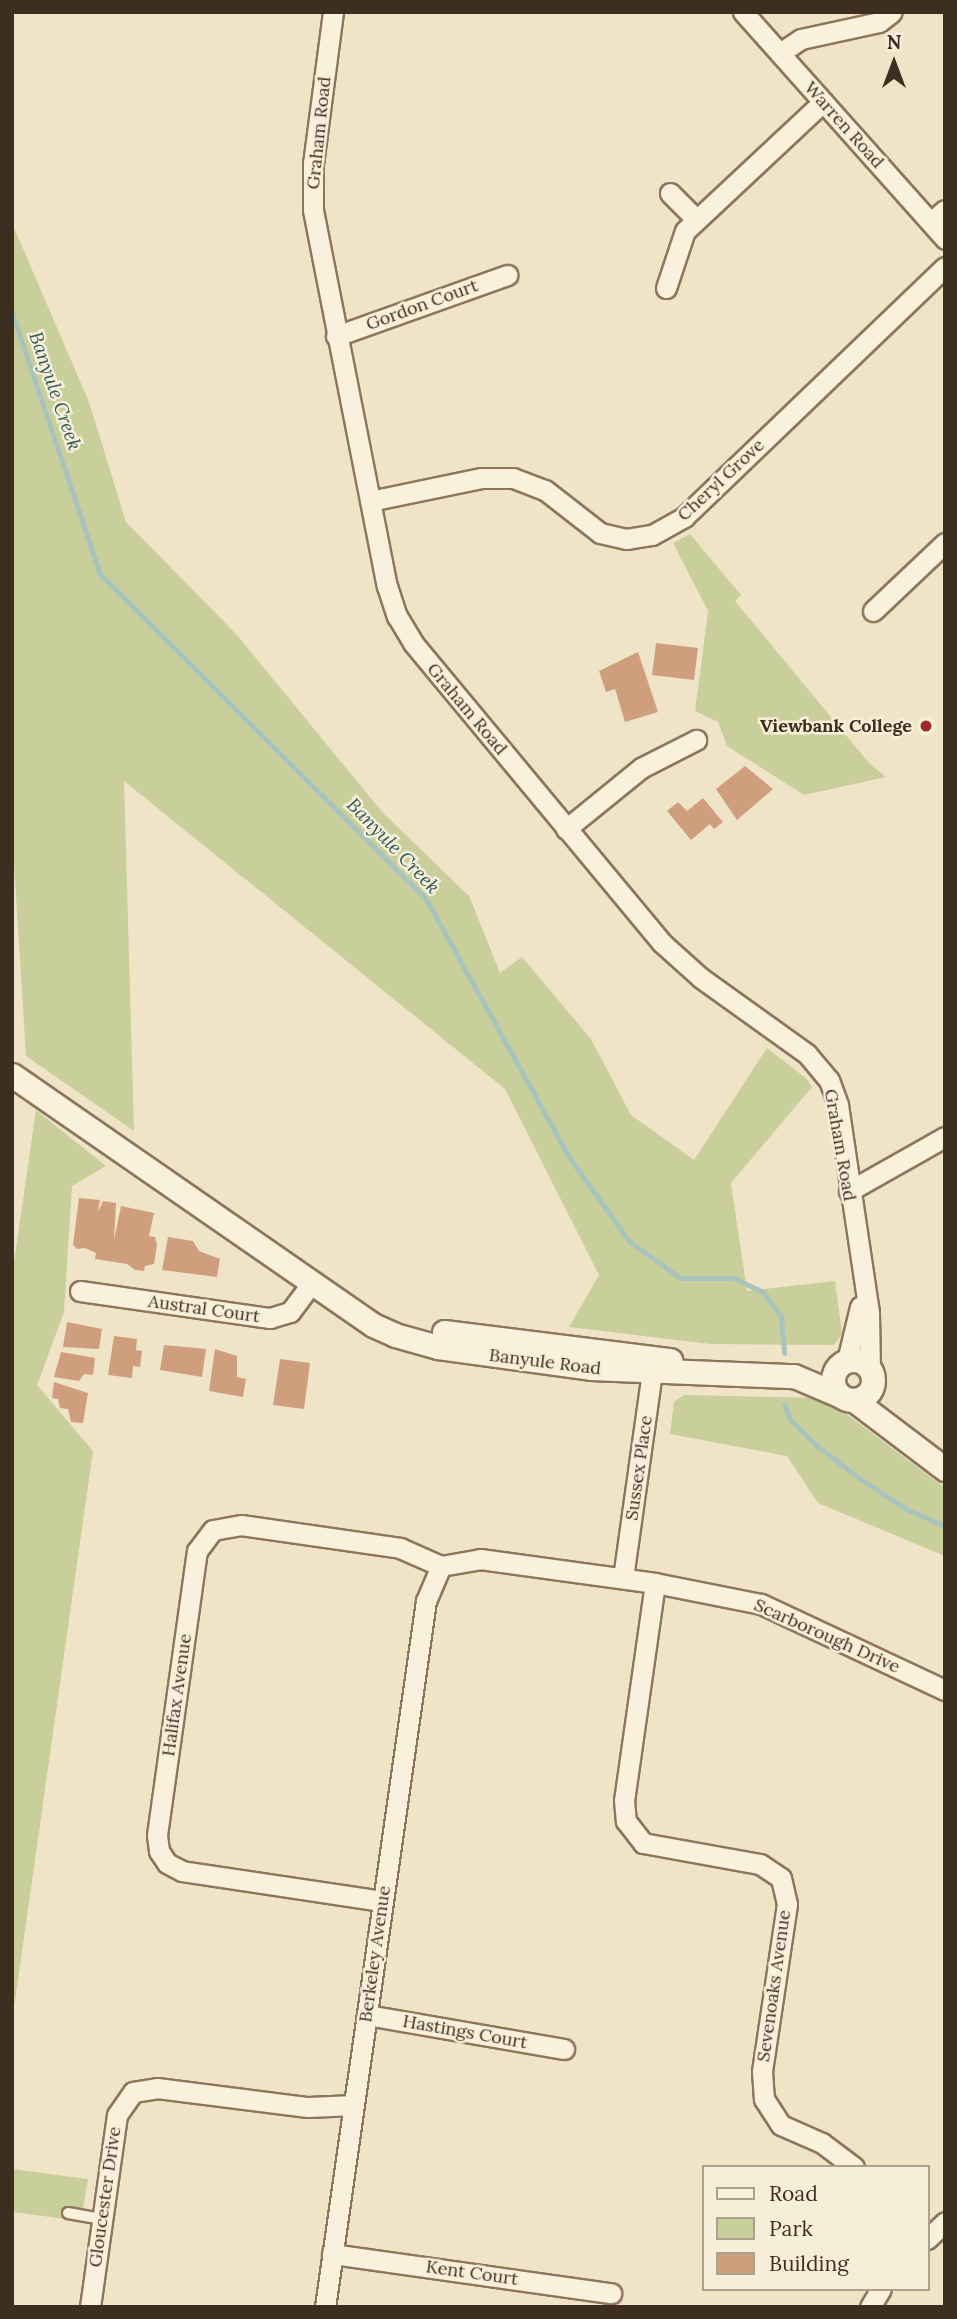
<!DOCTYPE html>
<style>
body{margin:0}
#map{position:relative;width:957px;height:2319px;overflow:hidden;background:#f0e4c8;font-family:Lora,serif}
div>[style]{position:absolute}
.green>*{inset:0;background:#c9cf9b}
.stream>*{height:5px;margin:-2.5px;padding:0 2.5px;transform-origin:2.5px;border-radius:2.5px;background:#a9c4bc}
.building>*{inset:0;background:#cf9f7d}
.roads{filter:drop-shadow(2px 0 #8d765c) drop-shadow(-2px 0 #8d765c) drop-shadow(0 2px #8d765c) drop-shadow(0 -2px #8d765c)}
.service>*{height:10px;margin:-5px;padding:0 5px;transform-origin:5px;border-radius:5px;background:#faf1dc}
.minor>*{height:19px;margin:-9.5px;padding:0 9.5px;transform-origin:9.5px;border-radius:9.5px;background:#faf1dc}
.tertiary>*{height:23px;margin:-11.5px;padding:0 11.5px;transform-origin:11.5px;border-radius:11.5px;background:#faf1dc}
.tertiary>.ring{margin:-11.5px;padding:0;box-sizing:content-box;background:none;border:23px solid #faf1dc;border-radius:50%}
.dots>*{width:19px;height:19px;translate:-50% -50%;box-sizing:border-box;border:4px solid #f7eed8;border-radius:50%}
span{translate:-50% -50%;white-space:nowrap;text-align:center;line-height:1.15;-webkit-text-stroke:5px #f7eed8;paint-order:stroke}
.street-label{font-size:18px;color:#3d2e20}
.poi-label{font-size:18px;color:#3d2e20;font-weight:700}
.right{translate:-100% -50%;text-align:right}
.water-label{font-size:19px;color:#2f5d5a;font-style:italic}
.frame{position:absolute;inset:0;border:14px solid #3d2e20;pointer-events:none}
.legend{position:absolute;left:702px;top:2165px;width:228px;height:126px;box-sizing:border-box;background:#f7eed8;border:2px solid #ada18e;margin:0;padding:9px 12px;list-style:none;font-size:21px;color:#3d2e20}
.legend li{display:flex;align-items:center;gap:14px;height:35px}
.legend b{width:35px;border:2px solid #ada18e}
.north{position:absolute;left:859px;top:28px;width:70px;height:70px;-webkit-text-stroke:5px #f7eed8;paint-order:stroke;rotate:0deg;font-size:19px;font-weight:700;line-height:28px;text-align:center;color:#3d2e20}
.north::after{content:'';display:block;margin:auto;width:24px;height:32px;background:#3d2e20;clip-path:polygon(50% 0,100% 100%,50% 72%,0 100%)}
</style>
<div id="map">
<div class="green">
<div style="clip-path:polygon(12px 223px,89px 402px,126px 522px,237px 635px,383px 813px,469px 896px,500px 973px,522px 957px,591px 1039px,631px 1115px,694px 1160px,767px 1048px,807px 1079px,812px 1087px,731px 1183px,747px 1291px,835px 1281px,842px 1334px,834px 1345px,710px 1344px,569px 1327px,599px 1275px,505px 1089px,124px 781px,134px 1131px,26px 1056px,12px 832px)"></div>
<div style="clip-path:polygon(690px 534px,741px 595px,735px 601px,869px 763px,886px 777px,804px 795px,727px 746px,718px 722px,695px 711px,708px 611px,673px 543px)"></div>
<div style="clip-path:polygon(36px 1110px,106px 1166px,72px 1186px,64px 1312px,37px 1385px,93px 1451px,12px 2022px,12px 1276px)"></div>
<div style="clip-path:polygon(684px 1395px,825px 1398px,945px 1488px,945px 1556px,818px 1503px,787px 1456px,670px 1434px,674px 1402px)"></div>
<div style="clip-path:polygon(12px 2169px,88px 2179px,81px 2221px,12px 2212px)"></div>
</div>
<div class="stream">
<div style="left:12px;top:313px;width:275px;rotate:71.4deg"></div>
<div style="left:100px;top:574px;width:460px;rotate:44.9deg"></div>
<div style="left:426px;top:899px;width:295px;rotate:61deg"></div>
<div style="left:569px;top:1157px;width:103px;rotate:54.5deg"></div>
<div style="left:629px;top:1241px;width:63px;rotate:36deg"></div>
<div style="left:680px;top:1278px;width:54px"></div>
<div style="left:734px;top:1278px;width:32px;rotate:26deg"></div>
<div style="left:763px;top:1292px;width:31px;rotate:54deg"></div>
<div style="left:781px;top:1317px;width:36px;rotate:85deg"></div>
<div style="left:784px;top:1404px;width:16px;rotate:68deg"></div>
<div style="left:790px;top:1419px;width:37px;rotate:45deg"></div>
<div style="left:816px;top:1445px;width:54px;rotate:37.5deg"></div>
<div style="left:859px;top:1478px;width:56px;rotate:33.4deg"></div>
<div style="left:906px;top:1509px;width:43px;rotate:23.6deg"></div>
</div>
<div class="building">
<div style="clip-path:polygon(656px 643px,698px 648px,694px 680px,652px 675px)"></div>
<div style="clip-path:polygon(638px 652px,658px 712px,625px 722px,615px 689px,606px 692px,599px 671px)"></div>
<div style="clip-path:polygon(745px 766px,773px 789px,737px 820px,716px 789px)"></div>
<div style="clip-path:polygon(703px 798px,723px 822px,714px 829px,710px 824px,691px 840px,667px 811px,678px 802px,687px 811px)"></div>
<div style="clip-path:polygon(79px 1198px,100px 1200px,98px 1212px,103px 1201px,116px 1203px,114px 1240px,121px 1206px,154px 1213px,149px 1236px,155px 1237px,157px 1245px,154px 1264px,145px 1266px,144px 1271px,135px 1270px,127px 1264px,95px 1259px,96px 1253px,85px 1248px,77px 1249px,73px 1245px)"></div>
<div style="clip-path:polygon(168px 1237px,193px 1241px,199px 1251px,220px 1259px,217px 1277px,162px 1270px)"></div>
<div style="clip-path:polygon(67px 1322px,102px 1329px,99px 1349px,63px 1347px)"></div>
<div style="clip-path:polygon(114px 1336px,137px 1339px,136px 1350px,142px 1351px,140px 1367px,133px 1366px,132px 1378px,108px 1375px)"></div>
<div style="clip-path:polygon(164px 1345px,206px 1349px,202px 1377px,160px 1370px)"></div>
<div style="clip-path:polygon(215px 1349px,237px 1356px,237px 1377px,246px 1379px,243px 1397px,209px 1391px)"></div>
<div style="clip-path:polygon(61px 1352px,95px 1358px,93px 1375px,84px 1374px,79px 1381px,54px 1377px)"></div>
<div style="clip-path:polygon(280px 1359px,310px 1363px,304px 1409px,273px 1405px)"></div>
<div style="clip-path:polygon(54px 1382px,88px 1393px,83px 1423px,71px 1422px,68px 1409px,60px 1408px,58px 1399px,52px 1398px)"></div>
</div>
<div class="roads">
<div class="service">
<div style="left:68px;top:2213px;width:35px;rotate:10deg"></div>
</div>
<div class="minor">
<div style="left:333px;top:12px;width:152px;rotate:97.5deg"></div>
<div style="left:313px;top:163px;width:47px;rotate:90deg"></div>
<div style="left:313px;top:210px;width:383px;rotate:78.9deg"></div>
<div style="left:387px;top:586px;width:32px;rotate:72deg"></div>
<div style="left:397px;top:616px;width:31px;rotate:59deg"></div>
<div style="left:413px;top:643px;width:390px;rotate:50.3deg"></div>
<div style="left:662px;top:943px;width:52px;rotate:41.9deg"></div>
<div style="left:701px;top:978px;width:130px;rotate:35.6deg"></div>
<div style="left:807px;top:1054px;width:34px;rotate:50deg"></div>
<div style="left:829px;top:1080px;width:27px;rotate:70deg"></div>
<div style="left:838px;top:1105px;width:210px;rotate:81.5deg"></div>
<div style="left:869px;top:1313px;width:57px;rotate:89deg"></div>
<div style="left:743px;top:12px;width:304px;rotate:48.3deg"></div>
<div style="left:780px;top:53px;width:25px;rotate:-34deg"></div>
<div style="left:801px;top:39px;width:80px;rotate:-12.3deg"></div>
<div style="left:879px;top:22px;width:16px;rotate:-38deg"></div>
<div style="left:670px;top:193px;width:37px;rotate:45deg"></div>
<div style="left:931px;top:222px;width:18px;rotate:-41deg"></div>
<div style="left:666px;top:288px;width:60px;rotate:-71.6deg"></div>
<div style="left:685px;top:231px;width:189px;rotate:-43.1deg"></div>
<div style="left:336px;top:336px;width:182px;rotate:-19.6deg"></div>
<div style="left:370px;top:501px;width:113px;rotate:-11.7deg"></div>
<div style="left:481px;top:478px;width:32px"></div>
<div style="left:513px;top:478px;width:34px;rotate:21deg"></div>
<div style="left:545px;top:490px;width:70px;rotate:38deg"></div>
<div style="left:600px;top:533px;width:27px;rotate:13deg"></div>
<div style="left:626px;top:539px;width:26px;rotate:-9deg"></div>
<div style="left:652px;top:535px;width:37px;rotate:-29deg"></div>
<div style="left:684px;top:517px;width:361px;rotate:-43.8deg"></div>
<div style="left:873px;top:611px;width:99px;rotate:-43.4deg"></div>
<div style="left:566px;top:829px;width:97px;rotate:-39.1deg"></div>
<div style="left:641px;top:768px;width:62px;rotate:-27deg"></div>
<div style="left:849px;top:1191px;width:110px;rotate:-29.4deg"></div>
<div style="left:80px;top:1291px;width:192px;rotate:8.1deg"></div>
<div style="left:270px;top:1318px;width:21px;rotate:-17deg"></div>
<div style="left:290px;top:1312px;width:38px;rotate:-53deg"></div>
<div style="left:847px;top:1361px;width:56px;rotate:-76.5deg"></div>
<div style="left:441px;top:1566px;width:40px;rotate:-10deg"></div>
<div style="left:480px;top:1559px;width:177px;rotate:7.8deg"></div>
<div style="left:655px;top:1583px;width:108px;rotate:11.2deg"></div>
<div style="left:761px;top:1604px;width:203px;rotate:25.1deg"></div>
<div style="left:623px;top:1578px;width:222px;rotate:-82deg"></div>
<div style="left:655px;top:1583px;width:219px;rotate:98.1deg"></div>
<div style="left:624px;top:1800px;width:21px;rotate:85deg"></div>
<div style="left:626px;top:1821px;width:28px;rotate:52deg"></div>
<div style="left:643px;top:1843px;width:119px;rotate:10.2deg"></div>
<div style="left:760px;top:1864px;width:25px;rotate:34deg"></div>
<div style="left:781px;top:1878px;width:27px;rotate:77deg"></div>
<div style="left:787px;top:1904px;width:169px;rotate:98.5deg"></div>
<div style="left:762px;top:2071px;width:28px;rotate:86deg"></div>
<div style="left:764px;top:2099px;width:31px;rotate:57deg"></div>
<div style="left:781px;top:2125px;width:45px;rotate:23.7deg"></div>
<div style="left:822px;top:2143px;width:40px;rotate:37deg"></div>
<div style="left:382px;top:1901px;width:202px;rotate:-171.5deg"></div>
<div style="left:182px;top:1871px;width:17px;rotate:-152deg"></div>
<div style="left:167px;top:1863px;width:14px;rotate:-124deg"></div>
<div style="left:159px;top:1851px;width:16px;rotate:-97deg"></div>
<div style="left:157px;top:1835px;width:287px;rotate:-82deg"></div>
<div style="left:197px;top:1551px;width:26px;rotate:-53deg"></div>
<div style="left:213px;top:1530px;width:28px;rotate:-10deg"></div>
<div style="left:241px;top:1525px;width:161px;rotate:8.2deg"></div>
<div style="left:400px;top:1548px;width:45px;rotate:23.7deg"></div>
<div style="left:367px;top:2015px;width:200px;rotate:9.8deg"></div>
<div style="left:927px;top:2239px;width:25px;rotate:-43deg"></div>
<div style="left:332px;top:2254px;width:282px;rotate:8deg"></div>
<div style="left:90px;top:2307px;width:194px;rotate:-82deg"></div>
<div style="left:117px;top:2115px;width:28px;rotate:-55deg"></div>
<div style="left:133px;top:2092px;width:24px;rotate:-9deg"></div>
<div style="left:157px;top:2088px;width:152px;rotate:7.2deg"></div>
<div style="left:308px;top:2107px;width:46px;rotate:-2.5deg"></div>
<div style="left:325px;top:2307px;width:713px;rotate:-81.86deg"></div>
<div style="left:426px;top:1601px;width:38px;rotate:-67deg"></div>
<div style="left:870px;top:2307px;width:21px;rotate:-59deg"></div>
</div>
<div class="tertiary">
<div style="left:12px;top:1075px;width:439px;rotate:34.7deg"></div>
<div style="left:373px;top:1325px;width:24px;rotate:24deg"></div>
<div style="left:395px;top:1335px;width:45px;rotate:15.6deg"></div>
<div style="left:438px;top:1347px;width:154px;rotate:7.8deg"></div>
<div style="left:591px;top:1368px;width:203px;rotate:2.3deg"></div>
<div style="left:794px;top:1376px;width:49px;rotate:22.9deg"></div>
<div style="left:444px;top:1332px;width:228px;rotate:7.1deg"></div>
<div class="ring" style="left:833px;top:1360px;width:17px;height:17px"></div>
<div style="left:854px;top:1400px;width:114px;rotate:37.2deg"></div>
</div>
</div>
<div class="dots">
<div style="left:926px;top:726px;background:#9e2a2b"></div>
</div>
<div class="street-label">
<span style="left:844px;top:125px;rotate:48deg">Warren Road</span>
<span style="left:319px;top:133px;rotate:-84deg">Graham Road</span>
<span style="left:422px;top:305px;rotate:-20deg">Gordon Court</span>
<span style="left:721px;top:480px;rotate:-43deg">Cheryl Grove</span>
<span style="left:467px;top:709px;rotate:50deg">Graham Road</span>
<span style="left:840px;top:1145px;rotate:80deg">Graham Road</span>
<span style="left:204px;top:1309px;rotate:8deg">Austral Court</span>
<span style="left:545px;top:1362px;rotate:7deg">Banyule Road</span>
<span style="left:639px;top:1468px;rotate:-82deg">Sussex Place</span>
<span style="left:827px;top:1636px;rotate:24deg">Scarborough Drive</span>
<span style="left:177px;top:1695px;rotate:-82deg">Halifax Avenue</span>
<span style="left:375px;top:1954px;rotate:-82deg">Berkeley Avenue</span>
<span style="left:774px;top:1986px;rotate:-82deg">Sevenoaks Avenue</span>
<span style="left:465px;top:2032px;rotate:10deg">Hastings Court</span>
<span style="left:105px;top:2197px;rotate:-82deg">Gloucester Drive</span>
<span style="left:472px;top:2273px;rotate:8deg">Kent Court</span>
</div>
<div class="poi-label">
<span class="right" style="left:912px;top:726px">Viewbank College</span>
</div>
<div class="water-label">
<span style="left:55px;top:391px;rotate:71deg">Banyule Creek</span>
<span style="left:393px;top:846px;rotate:46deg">Banyule Creek</span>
</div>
<div class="frame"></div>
<ul class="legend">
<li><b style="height:9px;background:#faf1dc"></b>Road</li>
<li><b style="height:19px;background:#c9cf9b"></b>Park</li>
<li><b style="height:19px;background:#cf9f7d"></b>Building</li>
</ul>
<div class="north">N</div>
</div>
